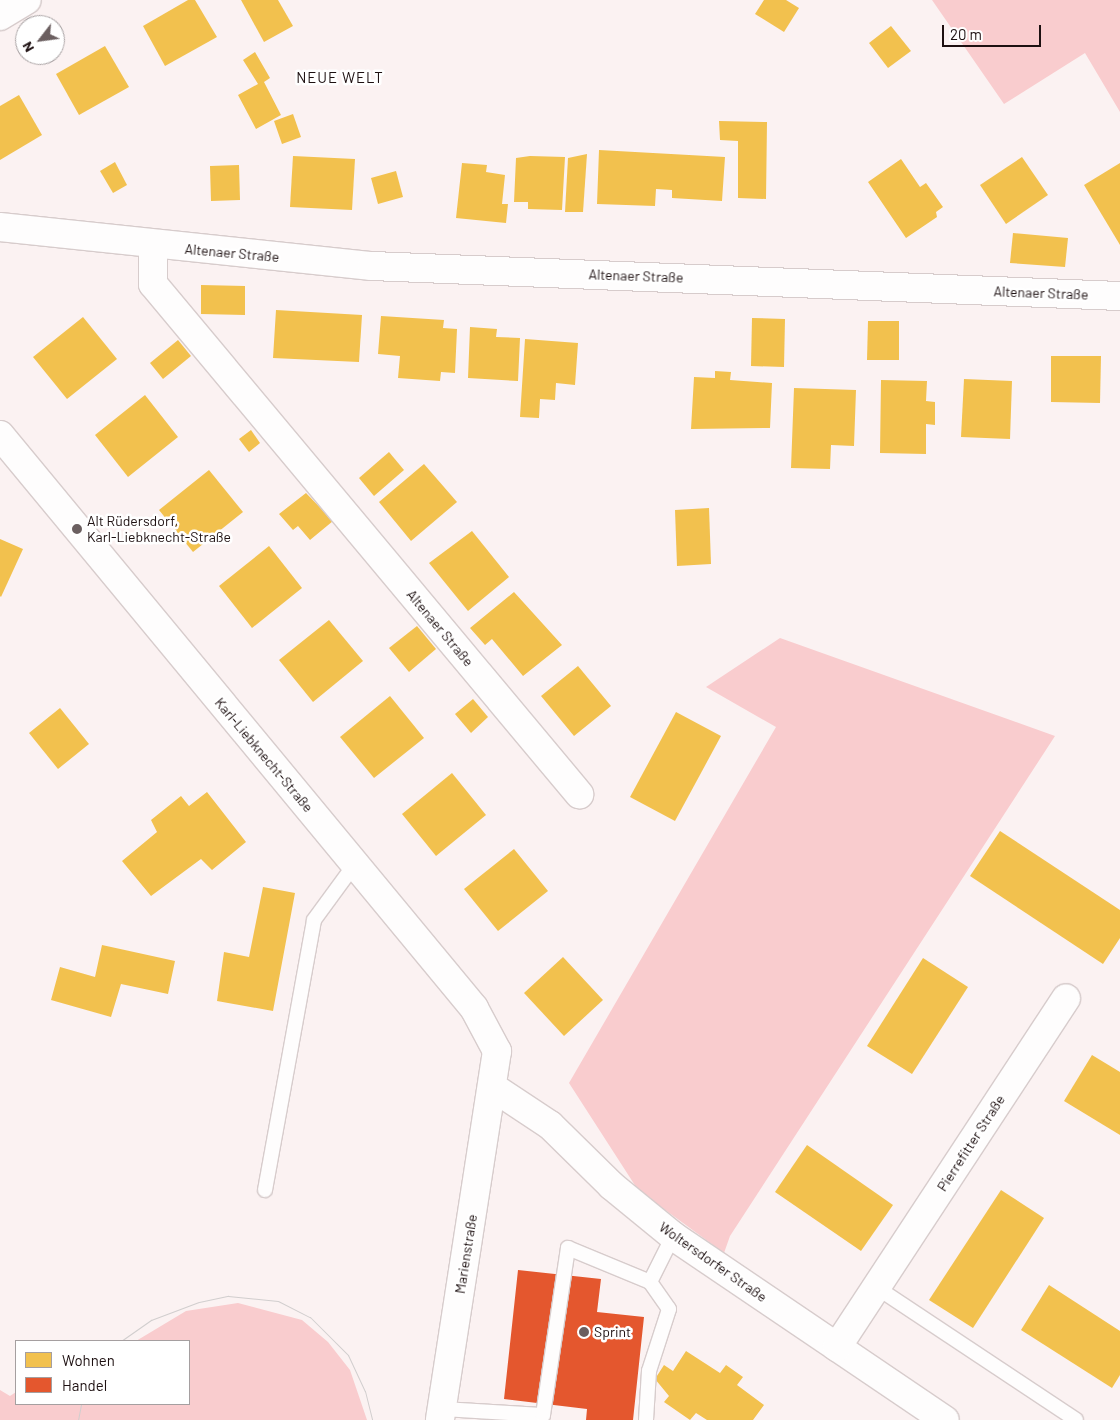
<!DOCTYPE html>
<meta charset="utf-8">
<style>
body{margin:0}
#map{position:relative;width:1120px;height:1420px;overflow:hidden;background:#fbf2f2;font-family:Barlow,sans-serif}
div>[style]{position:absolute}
.green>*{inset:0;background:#f9ccce}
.homes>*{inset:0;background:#f2c14e}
.shops>*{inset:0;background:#e4572e}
.roads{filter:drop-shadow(1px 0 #d7cccc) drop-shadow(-1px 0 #d7cccc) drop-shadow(0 1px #d7cccc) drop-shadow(0 -1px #d7cccc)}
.lane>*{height:14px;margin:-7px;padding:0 7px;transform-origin:7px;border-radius:7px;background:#fefdfd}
.street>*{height:28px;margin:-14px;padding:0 14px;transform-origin:14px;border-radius:14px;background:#fefdfd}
.secondary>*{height:28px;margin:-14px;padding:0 14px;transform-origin:14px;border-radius:14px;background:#fefdfd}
.tram>*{height:1px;margin:-0.5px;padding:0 0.5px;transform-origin:0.5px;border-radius:0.5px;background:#d1cece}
.dots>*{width:14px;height:14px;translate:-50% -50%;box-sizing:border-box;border:2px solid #fff;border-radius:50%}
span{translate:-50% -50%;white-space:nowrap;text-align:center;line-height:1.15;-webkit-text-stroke:5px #fff;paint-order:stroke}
.street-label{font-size:14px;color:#1d1011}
.poi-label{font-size:14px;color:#1d1011}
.left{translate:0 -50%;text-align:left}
.neighbourhood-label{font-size:15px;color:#1d1011;letter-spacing:1px}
.legend{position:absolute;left:15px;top:1340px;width:175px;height:65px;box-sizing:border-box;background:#fff;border:1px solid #a59fa0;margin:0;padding:6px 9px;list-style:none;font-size:15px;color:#1d1011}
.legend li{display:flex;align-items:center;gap:10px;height:25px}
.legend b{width:25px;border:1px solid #a59fa0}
.north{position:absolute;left:15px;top:15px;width:50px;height:50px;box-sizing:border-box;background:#fff;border:1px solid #a59fa0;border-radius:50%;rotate:240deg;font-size:14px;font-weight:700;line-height:20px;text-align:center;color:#1d1011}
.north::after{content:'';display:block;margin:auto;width:18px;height:22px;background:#6b5f60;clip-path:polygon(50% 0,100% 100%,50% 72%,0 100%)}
.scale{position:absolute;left:942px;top:25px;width:99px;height:22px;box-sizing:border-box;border:2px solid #1d1011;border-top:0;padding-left:6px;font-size:15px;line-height:18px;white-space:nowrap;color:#1d1011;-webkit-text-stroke:4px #fff;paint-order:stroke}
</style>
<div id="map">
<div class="green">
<div style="clip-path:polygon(932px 0,1120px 0,1120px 112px,1085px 53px,1004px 104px)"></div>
<div style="clip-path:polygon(780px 638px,1055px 736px,730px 1236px,724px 1253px,638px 1190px,569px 1083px,776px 727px,706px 687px)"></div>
<div style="clip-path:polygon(238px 1303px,302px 1320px,328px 1342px,350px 1370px,367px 1420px,0 1420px,0 1390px,10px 1396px,16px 1392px,16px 1404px,189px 1404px,189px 1341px,136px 1341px,186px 1311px)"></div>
</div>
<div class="homes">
<div style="clip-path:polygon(188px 0,195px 0,217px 37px,165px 66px,143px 26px)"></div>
<div style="clip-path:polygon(241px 0,278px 0,293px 26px,264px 42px)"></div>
<div style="clip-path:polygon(764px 0,786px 0,799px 8px,784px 32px,755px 14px)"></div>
<div style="clip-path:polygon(891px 26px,911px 51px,888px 68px,869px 43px)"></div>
<div style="clip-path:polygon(105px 46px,129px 87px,79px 115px,56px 74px)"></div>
<div style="clip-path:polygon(255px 52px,270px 78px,264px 82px,281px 115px,256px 129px,238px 95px,258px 84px,243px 60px)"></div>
<div style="clip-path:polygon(19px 95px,42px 135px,0 160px,0 106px)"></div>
<div style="clip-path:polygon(293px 114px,301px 137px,282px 144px,274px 121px)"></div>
<div style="clip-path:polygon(719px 121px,767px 122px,766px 199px,738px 198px,738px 141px,720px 140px)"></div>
<div style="clip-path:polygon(599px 150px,725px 157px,722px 201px,672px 198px,672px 190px,656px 189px,655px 206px,597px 204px)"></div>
<div style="clip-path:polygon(587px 154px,583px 212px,565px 212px,568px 158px)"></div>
<div style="clip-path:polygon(293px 156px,355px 159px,352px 210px,290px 207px)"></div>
<div style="clip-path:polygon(530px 156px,565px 157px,562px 210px,528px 209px,528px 202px,514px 202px,516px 158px)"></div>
<div style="clip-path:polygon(1022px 157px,1048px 195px,1006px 224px,980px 185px)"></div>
<div style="clip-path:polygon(901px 159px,920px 187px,926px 183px,943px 207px,936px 212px,937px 217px,906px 238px,868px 182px)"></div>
<div style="clip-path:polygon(115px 162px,127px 185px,113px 193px,100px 171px)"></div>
<div style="clip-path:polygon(462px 163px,487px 165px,486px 172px,505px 175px,502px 204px,508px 204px,506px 223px,456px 218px)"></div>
<div style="clip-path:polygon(1120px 163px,1120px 245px,1084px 185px)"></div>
<div style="clip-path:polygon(239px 165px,240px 200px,211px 201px,210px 166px)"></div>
<div style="clip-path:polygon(396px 171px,403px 197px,378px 204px,371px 178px)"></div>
<div style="clip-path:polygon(1013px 233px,1068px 238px,1065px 267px,1010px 263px)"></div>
<div style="clip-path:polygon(201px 285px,245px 286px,245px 315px,201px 314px)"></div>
<div style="clip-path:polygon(276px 310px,362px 315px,359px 362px,273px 358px)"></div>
<div style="clip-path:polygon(381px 316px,444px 320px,443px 328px,457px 329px,455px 373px,441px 372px,440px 381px,398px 378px,400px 356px,378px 354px)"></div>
<div style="clip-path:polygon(83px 317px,117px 359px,67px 399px,33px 357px)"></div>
<div style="clip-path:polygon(752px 318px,785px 319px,784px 367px,751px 366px)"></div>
<div style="clip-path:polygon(868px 321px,899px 321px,899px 360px,867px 360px)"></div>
<div style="clip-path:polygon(470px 327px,497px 329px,496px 337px,520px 338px,518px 381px,468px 378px)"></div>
<div style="clip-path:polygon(525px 339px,578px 343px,575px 385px,556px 383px,555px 400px,540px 399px,539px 418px,520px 417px)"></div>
<div style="clip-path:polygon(178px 340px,191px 356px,163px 379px,150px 363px)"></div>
<div style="clip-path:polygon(1051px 356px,1101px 356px,1100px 403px,1051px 402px)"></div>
<div style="clip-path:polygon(715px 371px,731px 372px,730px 380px,772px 383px,770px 428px,691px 429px,694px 377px,715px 378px)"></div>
<div style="clip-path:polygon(964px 379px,1012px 381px,1010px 439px,961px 437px)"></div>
<div style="clip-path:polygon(881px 380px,927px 381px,926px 401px,935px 402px,935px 425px,926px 424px,926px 454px,880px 453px)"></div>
<div style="clip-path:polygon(794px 388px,856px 390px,854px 446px,831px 445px,830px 469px,791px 468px)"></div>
<div style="clip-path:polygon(145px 395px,178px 437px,128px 477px,95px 435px)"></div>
<div style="clip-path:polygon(251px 430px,260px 443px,249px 452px,239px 439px)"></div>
<div style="clip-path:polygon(389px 452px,404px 470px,374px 496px,359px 478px)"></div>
<div style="clip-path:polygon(424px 464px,457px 502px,411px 541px,379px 502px)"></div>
<div style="clip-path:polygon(209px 470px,243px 512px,193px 552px,159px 510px)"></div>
<div style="clip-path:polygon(306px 493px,333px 521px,310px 540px,298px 526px,293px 530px,279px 514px)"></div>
<div style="clip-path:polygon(709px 508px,711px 564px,677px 566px,675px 510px)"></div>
<div style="clip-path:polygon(472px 531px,509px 577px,468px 611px,429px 563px)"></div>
<div style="clip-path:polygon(0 539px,23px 549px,1px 597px,0 596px)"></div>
<div style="clip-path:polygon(269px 546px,302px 588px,252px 628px,219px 586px)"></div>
<div style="clip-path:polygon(514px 592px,562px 645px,523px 676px,492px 639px,485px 645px,470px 628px)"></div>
<div style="clip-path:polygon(329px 620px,363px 661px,313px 702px,279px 660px)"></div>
<div style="clip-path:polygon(417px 626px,436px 649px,409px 672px,389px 648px)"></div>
<div style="clip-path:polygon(578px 666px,611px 706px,574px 736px,541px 696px)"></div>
<div style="clip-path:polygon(390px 696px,424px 738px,374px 778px,340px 737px)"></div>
<div style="clip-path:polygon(473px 699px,488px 717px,471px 733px,455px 714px)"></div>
<div style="clip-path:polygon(60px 708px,89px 744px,58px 769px,29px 733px)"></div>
<div style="clip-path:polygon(676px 712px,721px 736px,675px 821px,630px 797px)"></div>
<div style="clip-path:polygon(452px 773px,486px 815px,436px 856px,402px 814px)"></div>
<div style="clip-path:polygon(207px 792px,246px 842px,212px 870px,201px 859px,151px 896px,122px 861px,157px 832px,151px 820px,181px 796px,189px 806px)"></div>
<div style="clip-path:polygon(1000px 831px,1120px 910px,1120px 938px,1103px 964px,970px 876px)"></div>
<div style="clip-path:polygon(514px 849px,548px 891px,498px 931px,464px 889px)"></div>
<div style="clip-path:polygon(263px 887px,295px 893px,273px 1011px,217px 1001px,224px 952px,249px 957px)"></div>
<div style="clip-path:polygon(102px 945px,175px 961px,168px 994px,121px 984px,111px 1017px,51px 1000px,60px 967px,95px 977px)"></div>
<div style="clip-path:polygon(563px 957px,603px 1000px,564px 1036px,524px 993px)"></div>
<div style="clip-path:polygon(923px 958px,968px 987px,912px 1074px,867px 1046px)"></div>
<div style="clip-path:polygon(1092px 1055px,1120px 1072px,1120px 1135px,1064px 1101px)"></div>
<div style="clip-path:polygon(807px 1145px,893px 1205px,861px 1251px,775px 1192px)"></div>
<div style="clip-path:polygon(1001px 1190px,1044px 1218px,973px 1328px,929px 1300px)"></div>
<div style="clip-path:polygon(1049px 1285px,1120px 1331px,1120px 1375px,1112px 1388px,1021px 1330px)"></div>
<div style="clip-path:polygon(686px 1351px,720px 1373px,726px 1365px,743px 1377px,737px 1385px,764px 1405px,753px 1420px,707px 1420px,696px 1413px,690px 1420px,664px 1402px,669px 1396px,655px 1379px,664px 1365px,673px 1371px)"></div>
</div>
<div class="shops">
<div style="clip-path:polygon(518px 1270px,601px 1279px,597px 1312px,644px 1317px,633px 1420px,586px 1420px,587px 1409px,504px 1399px)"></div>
</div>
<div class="roads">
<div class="lane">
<div style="left:265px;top:1190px;width:274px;rotate:-79.7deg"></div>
<div style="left:314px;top:920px;width:69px;rotate:-53.8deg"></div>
<div style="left:876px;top:1287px;width:240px;rotate:33.6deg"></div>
<div style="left:442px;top:1409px;width:101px;rotate:3.4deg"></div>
<div style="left:543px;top:1415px;width:169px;rotate:-81.5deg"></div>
<div style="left:568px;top:1248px;width:89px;rotate:22.5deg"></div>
<div style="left:650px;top:1282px;width:51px;rotate:-63.4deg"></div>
<div style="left:646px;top:1420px;width:49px;rotate:-86.5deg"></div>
<div style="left:649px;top:1371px;width:65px;rotate:-72.1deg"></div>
<div style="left:669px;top:1309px;width:33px;rotate:-125deg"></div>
</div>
<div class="street">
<div style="left:0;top:16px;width:31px;rotate:-31deg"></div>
<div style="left:0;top:227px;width:374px;rotate:6deg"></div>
<div style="left:372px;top:266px;width:749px;rotate:2.3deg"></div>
<div style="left:153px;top:246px;width:38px;rotate:90deg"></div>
<div style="left:153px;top:284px;width:665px;rotate:50.13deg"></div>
<div style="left:494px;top:1088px;width:67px;rotate:33.5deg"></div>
<div style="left:550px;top:1125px;width:87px;rotate:44.5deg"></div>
<div style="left:612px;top:1186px;width:79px;rotate:39.3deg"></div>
<div style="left:673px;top:1236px;width:328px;rotate:34.1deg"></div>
<div style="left:837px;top:1347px;width:417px;rotate:-56.7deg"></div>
</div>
<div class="secondary">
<div style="left:0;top:435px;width:744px;rotate:50.4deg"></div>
<div style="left:474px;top:1008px;width:49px;rotate:61.9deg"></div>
<div style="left:497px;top:1051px;width:373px;rotate:98.8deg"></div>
</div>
</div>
<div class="tram">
<div style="left:121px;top:1341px;width:37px;rotate:-35deg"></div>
<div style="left:151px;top:1320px;width:51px;rotate:-20.6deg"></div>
<div style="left:199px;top:1302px;width:30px;rotate:-12deg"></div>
<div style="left:228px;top:1296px;width:50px;rotate:5.7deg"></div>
<div style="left:278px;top:1301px;width:36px;rotate:27deg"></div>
<div style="left:310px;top:1317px;width:54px;rotate:45deg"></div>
<div style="left:348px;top:1355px;width:40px;rotate:65deg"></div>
<div style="left:365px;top:1391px;width:30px;rotate:76deg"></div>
<div style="left:78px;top:1420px;width:16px;rotate:-79deg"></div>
</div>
<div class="dots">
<div style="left:77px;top:529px;background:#6b5f60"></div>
<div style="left:584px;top:1332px;background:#6b5f60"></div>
</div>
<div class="street-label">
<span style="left:232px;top:253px;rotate:5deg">Altenaer Straße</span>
<span style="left:636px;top:276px;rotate:2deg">Altenaer Straße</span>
<span style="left:1041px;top:293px;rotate:2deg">Altenaer Straße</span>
<span style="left:440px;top:628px;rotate:50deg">Altenaer Straße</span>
<span style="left:264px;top:755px;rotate:50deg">Karl-Liebknecht-Straße</span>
<span style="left:971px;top:1143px;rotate:-57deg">Pierrefitter Straße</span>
<span style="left:466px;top:1254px;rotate:-81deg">Marienstraße</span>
<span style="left:713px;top:1262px;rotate:35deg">Woltersdorfer Straße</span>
</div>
<div class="poi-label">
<span class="left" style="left:87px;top:529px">Alt Rüdersdorf,<br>Karl-Liebknecht-Straße</span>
<span class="left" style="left:594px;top:1332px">Sprint</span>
</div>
<div class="neighbourhood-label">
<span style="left:340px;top:78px">NEUE WELT</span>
</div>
<ul class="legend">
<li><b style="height:14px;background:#f2c14e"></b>Wohnen</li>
<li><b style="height:14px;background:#e4572e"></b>Handel</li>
</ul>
<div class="north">N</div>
<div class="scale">20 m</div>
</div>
